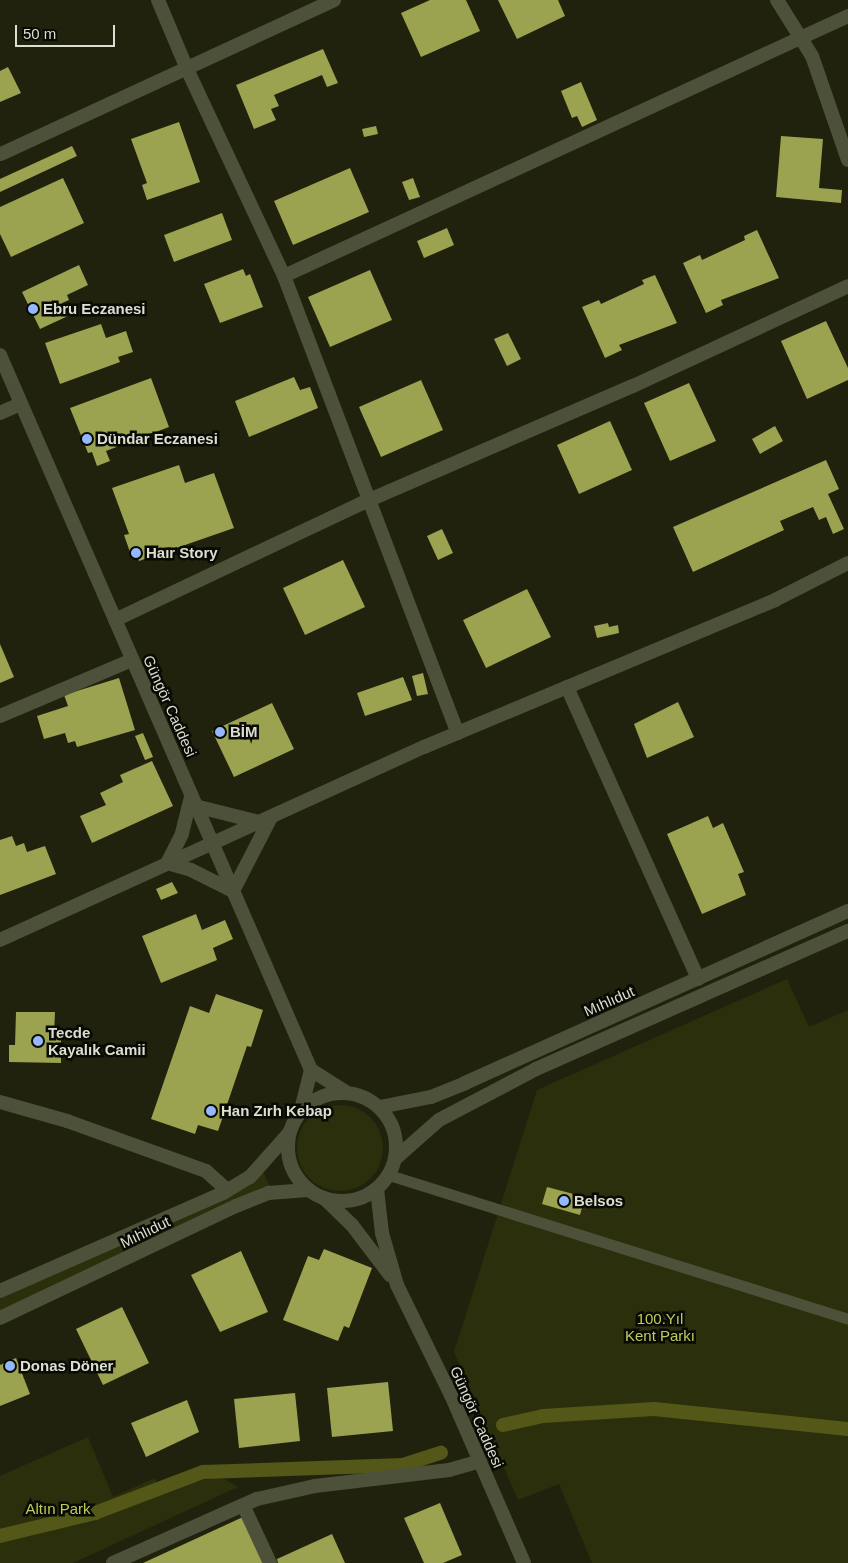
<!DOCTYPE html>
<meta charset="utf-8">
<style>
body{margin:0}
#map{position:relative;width:848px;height:1563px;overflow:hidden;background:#20220d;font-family:Helvetica,sans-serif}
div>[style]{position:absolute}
.green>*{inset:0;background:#2c2f0b}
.round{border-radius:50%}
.canal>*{height:14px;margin:-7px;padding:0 7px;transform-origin:7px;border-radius:7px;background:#535717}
.building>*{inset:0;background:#9ba250}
.pedestrian>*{height:11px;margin:-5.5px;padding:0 5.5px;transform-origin:5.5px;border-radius:5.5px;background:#4e513a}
.minor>*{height:14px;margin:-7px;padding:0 7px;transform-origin:7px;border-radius:7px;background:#4e513a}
.tertiary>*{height:14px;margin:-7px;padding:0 7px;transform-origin:7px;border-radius:7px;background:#4e513a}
.secondary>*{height:14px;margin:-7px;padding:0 7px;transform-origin:7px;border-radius:7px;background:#4e513a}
.secondary>.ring{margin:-7px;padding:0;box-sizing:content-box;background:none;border:14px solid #4e513a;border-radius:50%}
.dots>*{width:14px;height:14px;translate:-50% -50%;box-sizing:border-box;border:2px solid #090a03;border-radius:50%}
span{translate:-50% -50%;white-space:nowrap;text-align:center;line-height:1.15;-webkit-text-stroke:5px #090a03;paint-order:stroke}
.poi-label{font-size:15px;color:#dcded1;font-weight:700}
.left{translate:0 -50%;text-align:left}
.street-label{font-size:15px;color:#dcded1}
.park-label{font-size:15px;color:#c1cb5a}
.scale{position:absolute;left:15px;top:25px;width:100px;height:22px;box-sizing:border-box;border:2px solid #dcded1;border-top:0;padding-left:6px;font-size:15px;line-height:18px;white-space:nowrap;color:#dcded1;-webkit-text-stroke:4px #090a03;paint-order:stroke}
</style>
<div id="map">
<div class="green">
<div style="clip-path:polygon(787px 979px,809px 1027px,848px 1010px,848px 1563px,592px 1563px,559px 1484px,518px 1500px,454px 1352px,537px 1090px)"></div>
<div class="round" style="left:297px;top:1105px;width:86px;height:86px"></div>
<div style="clip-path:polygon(263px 1171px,270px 1187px,0 1311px,0 1299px,238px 1190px)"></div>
<div style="clip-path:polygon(88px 1437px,113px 1497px,155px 1478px,162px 1490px,219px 1476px,238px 1487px,73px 1563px,0 1563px,0 1476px)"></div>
</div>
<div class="canal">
<div style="left:503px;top:1425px;width:41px;rotate:-12.7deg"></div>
<div style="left:543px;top:1416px;width:111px;rotate:-3.6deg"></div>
<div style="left:654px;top:1409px;width:195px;rotate:5.9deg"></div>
<div style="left:0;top:1536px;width:98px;rotate:-13.6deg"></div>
<div style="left:95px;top:1513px;width:116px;rotate:-20.8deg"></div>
<div style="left:203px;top:1472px;width:200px;rotate:-2deg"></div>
<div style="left:403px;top:1465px;width:40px;rotate:-18deg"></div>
</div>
<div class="building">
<div style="clip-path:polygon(430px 0,466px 0,480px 31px,421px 57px,401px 13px)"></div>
<div style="clip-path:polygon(498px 0,558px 0,565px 16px,517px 39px)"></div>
<div style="clip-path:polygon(323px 49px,338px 83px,327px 87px,322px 75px,274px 95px,279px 106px,271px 109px,276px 120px,254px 129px,236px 85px)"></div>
<div style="clip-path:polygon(8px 67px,21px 93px,0 102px,0 71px)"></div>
<div style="clip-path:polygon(581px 82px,597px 120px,582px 127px,577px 116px,572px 118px,561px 91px)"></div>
<div style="clip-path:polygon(179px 122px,200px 182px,147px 200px,142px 185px,147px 183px,131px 139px)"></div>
<div style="clip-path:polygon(376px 126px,378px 134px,364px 137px,362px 129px)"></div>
<div style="clip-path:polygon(781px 136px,823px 139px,819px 188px,842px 190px,841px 203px,776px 197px)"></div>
<div style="clip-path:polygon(72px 146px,77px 156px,0 192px,0 179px)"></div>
<div style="clip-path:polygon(350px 168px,369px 212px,293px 245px,274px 201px)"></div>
<div style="clip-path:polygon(63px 178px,84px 223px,11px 257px,0 234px,0 207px)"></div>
<div style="clip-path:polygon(413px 178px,420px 197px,409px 200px,402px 182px)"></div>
<div style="clip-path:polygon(222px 213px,232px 240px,174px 262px,164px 235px)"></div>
<div style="clip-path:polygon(447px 228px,454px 245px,424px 258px,417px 241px)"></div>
<div style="clip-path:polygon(757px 230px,779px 278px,721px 300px,723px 305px,706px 313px,683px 263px,700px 255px,702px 260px,745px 240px,744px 236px)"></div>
<div style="clip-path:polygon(79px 265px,88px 285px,67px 295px,69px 300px,62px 303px,68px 316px,40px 329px,22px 292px)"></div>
<div style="clip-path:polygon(243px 269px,246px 276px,250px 274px,263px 307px,220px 323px,204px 284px)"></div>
<div style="clip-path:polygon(370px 270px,392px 320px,330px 347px,308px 297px)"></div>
<div style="clip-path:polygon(655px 275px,677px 323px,619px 345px,622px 350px,605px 358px,582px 307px,599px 300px,601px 304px,644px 284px,642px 280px)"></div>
<div style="clip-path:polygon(826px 321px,848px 368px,848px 380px,807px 399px,781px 341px)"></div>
<div style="clip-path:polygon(101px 324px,106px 338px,126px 331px,133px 352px,118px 357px,120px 362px,60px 384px,45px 343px)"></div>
<div style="clip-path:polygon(508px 333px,521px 359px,507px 366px,494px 339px)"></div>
<div style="clip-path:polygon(294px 377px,300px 390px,310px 387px,318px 408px,249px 437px,235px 401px)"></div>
<div style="clip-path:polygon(151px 378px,169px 427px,106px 451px,110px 461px,97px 466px,92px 452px,88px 453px,70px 408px)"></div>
<div style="clip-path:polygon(421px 380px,443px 430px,381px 457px,359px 407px)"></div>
<div style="clip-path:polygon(689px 383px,716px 441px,670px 461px,644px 403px)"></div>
<div style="clip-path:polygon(610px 421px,632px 470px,579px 494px,557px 445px)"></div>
<div style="clip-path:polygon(775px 426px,783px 441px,760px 454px,752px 439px)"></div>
<div style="clip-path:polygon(826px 460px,839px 489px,828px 494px,844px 529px,833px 534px,826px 517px,819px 520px,813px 507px,780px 521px,784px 530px,693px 572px,673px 527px)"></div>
<div style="clip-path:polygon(179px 465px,185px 483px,214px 473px,234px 528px,139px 561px,136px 553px,131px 555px,124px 535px,129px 534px,112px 488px)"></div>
<div style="clip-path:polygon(442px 529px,453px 553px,438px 560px,427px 536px)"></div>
<div style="clip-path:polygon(343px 560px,365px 607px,305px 635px,283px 588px)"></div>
<div style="clip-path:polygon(527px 589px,551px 637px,486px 668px,463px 620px)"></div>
<div style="clip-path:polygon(608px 623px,609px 627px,618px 625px,619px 633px,597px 638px,594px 626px)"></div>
<div style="clip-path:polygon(0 644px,14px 677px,0 683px)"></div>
<div style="clip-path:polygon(423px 673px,428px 694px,417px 696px,412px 676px)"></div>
<div style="clip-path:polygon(403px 677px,412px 700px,365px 716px,357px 693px)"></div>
<div style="clip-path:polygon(119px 678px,135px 730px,77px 747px,75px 741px,68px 743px,65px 733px,44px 739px,37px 716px,68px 706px,64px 695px)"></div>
<div style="clip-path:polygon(678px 702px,694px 737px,647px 758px,634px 724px)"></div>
<div style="clip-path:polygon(272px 703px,294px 749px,234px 777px,212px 731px)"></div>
<div style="clip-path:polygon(143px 733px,153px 757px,145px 760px,135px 736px)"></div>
<div style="clip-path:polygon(152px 761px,173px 806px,92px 843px,80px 816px,106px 805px,100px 793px,123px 782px,120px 775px)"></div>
<div style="clip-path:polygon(708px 816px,713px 828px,723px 823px,744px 872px,738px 874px,746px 895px,702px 914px,667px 834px)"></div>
<div style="clip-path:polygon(12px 836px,16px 846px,24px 843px,27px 852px,45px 846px,56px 874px,0 895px,0 840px)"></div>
<div style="clip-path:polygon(172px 882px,178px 893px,161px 900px,156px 889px)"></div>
<div style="clip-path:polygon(196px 914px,202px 930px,225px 920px,233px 939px,213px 948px,217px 960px,161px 983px,142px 936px)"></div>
<div style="clip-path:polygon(216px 994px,263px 1010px,251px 1047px,247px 1046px,218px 1131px,198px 1125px,195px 1134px,151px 1119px,190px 1006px,209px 1013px)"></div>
<div style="clip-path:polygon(16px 1012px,55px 1012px,54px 1036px,61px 1037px,61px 1063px,9px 1062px,9px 1045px,15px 1045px)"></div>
<div style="clip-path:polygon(547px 1187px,585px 1197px,580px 1215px,542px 1204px)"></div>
<div style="clip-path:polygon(324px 1249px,372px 1268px,349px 1328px,344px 1326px,338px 1341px,283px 1320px,308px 1256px,319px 1260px)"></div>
<div style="clip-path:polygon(241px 1251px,268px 1312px,220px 1332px,191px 1275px)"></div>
<div style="clip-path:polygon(122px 1307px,149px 1363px,103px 1385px,76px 1329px)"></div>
<div style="clip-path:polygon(16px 1358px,30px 1394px,0 1406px,0 1365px)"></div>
<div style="clip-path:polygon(388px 1382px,393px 1431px,332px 1437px,327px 1388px)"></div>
<div style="clip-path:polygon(295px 1393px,300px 1441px,239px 1448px,234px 1399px)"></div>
<div style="clip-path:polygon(187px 1400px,199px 1432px,146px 1457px,131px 1423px)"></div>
<div style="clip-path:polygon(440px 1503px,462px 1555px,443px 1563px,424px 1563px,404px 1518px)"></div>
<div style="clip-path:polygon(243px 1517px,264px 1563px,143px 1563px)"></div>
<div style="clip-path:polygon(332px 1534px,345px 1563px,278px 1563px,277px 1559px)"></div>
</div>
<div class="pedestrian">
<div style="left:389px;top:1175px;width:481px;rotate:17.4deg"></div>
</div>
<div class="minor">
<div style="left:158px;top:0;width:75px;rotate:67.2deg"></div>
<div style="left:187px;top:69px;width:229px;rotate:64.9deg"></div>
<div style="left:284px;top:276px;width:489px;rotate:69.2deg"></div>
<div style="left:777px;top:0;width:66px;rotate:58deg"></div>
<div style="left:812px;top:56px;width:110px;rotate:70.9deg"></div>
<div style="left:284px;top:276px;width:621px;rotate:-24.75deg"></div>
<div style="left:0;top:413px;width:22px;rotate:-24deg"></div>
<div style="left:115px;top:620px;width:271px;rotate:-25.3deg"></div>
<div style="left:360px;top:504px;width:297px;rotate:-23.4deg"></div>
<div style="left:633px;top:386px;width:237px;rotate:-24.9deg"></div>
<div style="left:567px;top:687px;width:320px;rotate:65.8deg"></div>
<div style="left:0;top:716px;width:143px;rotate:-23deg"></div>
<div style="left:191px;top:797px;width:38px;rotate:104deg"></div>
<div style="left:182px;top:834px;width:33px;rotate:117deg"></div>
<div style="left:167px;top:863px;width:25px;rotate:16deg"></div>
<div style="left:191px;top:870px;width:47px;rotate:26.6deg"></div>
<div style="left:233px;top:891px;width:83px;rotate:-62.8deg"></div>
<div style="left:195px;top:806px;width:66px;rotate:14deg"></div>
<div style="left:0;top:940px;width:466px;rotate:-24.5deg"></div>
<div style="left:424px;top:747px;width:381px;rotate:-22.7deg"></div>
<div style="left:775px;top:600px;width:82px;rotate:-26.9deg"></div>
<div style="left:0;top:1102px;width:70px;rotate:15.8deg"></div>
<div style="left:67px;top:1121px;width:148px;rotate:19.8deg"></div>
<div style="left:206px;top:1171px;width:28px;rotate:42deg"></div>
<div style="left:244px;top:1507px;width:62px;rotate:65.1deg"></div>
<div style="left:113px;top:1563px;width:158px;rotate:-24deg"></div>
<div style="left:257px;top:1499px;width:59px;rotate:-12.6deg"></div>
<div style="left:315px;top:1486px;width:135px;rotate:-6.8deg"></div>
<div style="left:449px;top:1470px;width:32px;rotate:-16deg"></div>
</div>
<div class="tertiary">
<div style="left:1px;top:154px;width:367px;rotate:-24.8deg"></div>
</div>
<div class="secondary">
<div style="left:0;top:355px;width:780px;rotate:66.49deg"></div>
<div style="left:311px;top:1070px;width:41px;rotate:32.2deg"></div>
<div class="ring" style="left:288px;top:1093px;width:94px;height:94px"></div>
<div style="left:380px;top:1107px;width:52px;rotate:-11.1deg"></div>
<div style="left:431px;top:1097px;width:37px;rotate:-22deg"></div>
<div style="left:465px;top:1083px;width:420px;rotate:-24.2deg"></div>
<div style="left:301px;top:1110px;width:41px;rotate:-76deg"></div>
<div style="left:396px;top:1158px;width:57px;rotate:-41.5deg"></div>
<div style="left:439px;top:1120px;width:110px;rotate:-27.7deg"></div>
<div style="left:536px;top:1069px;width:341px;rotate:-23.9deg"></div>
<div style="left:377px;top:1189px;width:44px;rotate:83.5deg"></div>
<div style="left:382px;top:1233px;width:54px;rotate:73.9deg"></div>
<div style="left:397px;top:1285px;width:123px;rotate:63.9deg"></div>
<div style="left:451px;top:1395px;width:183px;rotate:66.5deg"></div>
<div style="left:324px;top:1198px;width:39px;rotate:44deg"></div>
<div style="left:352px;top:1225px;width:63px;rotate:52.8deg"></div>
<div style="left:0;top:1291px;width:244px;rotate:-23.7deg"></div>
<div style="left:223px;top:1193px;width:31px;rotate:-31deg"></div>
<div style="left:250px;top:1177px;width:59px;rotate:-48.4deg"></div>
<div style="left:0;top:1318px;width:261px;rotate:-25.4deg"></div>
<div style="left:236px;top:1206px;width:35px;rotate:-22deg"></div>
<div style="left:268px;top:1193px;width:40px;rotate:-4.3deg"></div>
</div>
<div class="dots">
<div style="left:33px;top:309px;background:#94b7fd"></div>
<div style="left:87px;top:439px;background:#94b7fd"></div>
<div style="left:136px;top:553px;background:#94b7fd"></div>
<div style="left:220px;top:732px;background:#94b7fd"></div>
<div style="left:38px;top:1041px;background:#94b7fd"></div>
<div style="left:211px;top:1111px;background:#94b7fd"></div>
<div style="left:564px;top:1201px;background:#94b7fd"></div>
<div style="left:10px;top:1366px;background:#94b7fd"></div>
</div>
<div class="poi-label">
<span class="left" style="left:43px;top:309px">Ebru Eczanesi</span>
<span class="left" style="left:97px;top:439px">Dündar Eczanesi</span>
<span class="left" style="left:146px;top:553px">Haır Story</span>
<span class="left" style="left:230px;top:732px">BİM</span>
<span class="left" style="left:48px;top:1041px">Tecde<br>Kayalık Camii</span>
<span class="left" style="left:221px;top:1111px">Han Zırh Kebap</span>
<span class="left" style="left:574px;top:1201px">Belsos</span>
<span class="left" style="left:20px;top:1366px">Donas Döner</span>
</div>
<div class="street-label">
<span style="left:170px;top:706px;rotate:66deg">Güngör Caddesi</span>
<span style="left:609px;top:1001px;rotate:-24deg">Mıhlıdut</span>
<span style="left:145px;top:1232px;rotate:-26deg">Mıhlıdut</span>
<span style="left:477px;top:1417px;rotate:66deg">Güngör Caddesi</span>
</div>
<div class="park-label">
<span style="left:660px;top:1327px">100.Yıl<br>Kent Parkı</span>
<span style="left:58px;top:1509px">Altın Park</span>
</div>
<div class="scale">50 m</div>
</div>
